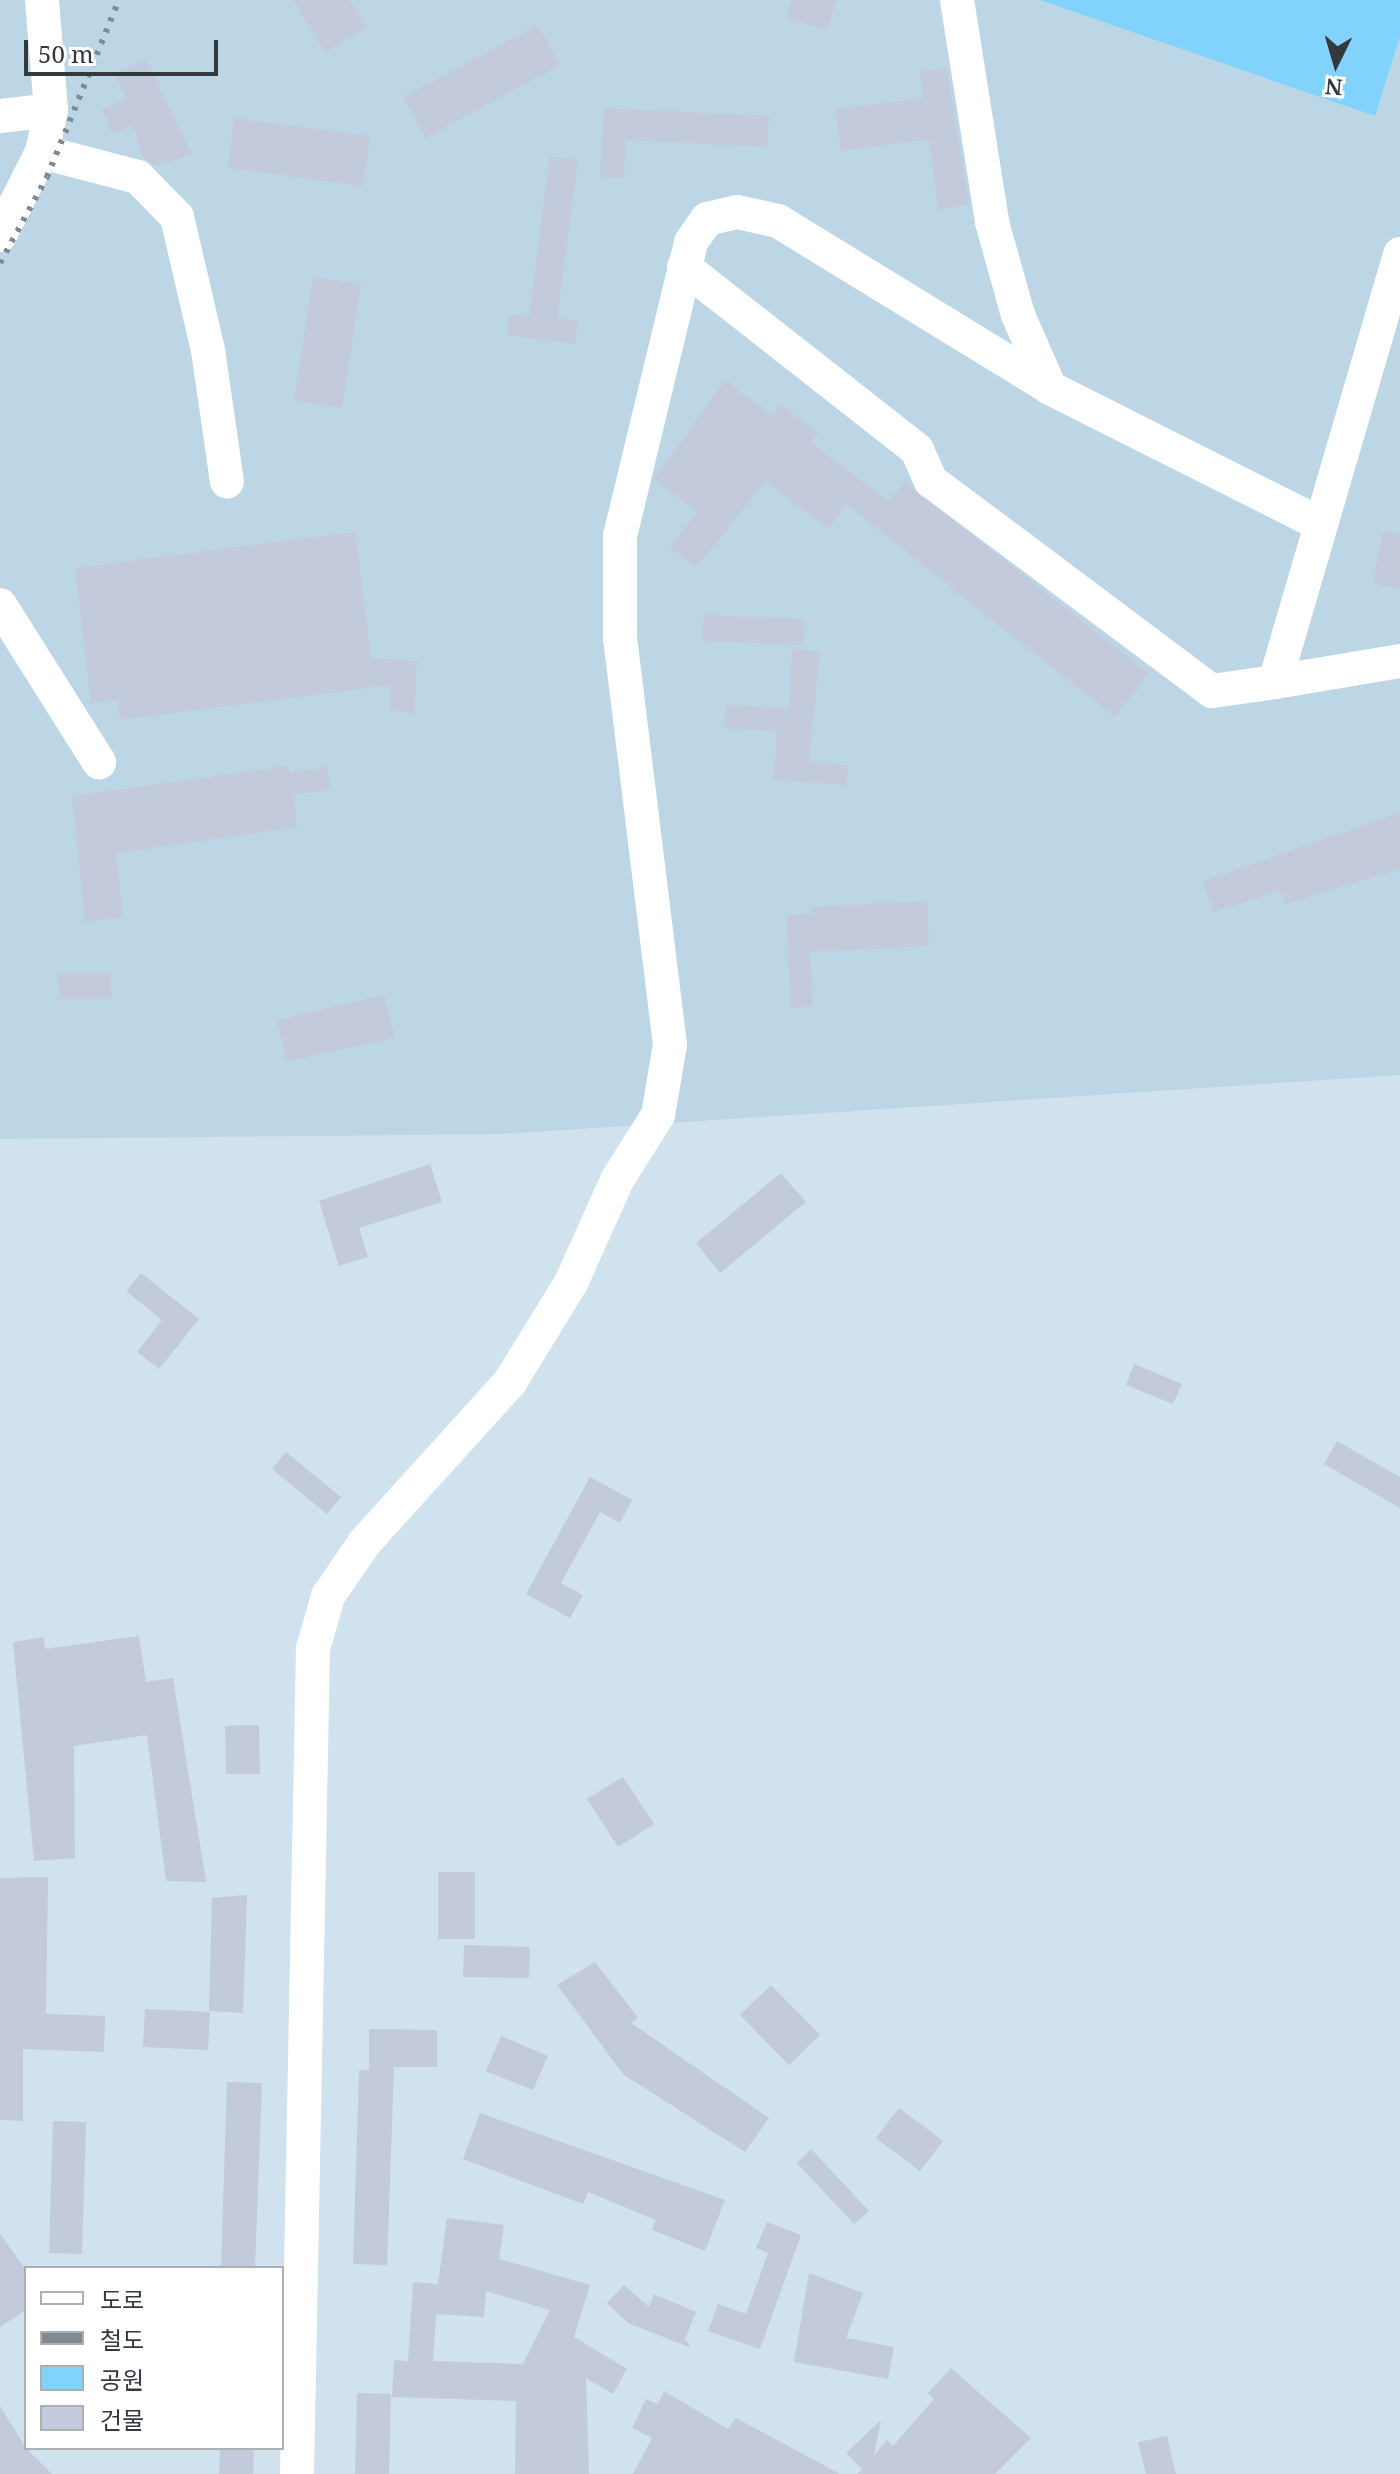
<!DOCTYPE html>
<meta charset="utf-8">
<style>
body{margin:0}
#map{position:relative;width:1400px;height:2474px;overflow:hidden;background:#d0e2ed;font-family:"Noto Serif","Noto Sans KR",serif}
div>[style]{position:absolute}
.built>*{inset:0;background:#bdd6e5}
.green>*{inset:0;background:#82d3fc}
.building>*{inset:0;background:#c2cadb}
.minor>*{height:34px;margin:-17px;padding:0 17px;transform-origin:17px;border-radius:17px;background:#fff}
.rail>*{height:6px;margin-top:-3px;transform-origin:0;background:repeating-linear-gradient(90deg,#7f8b92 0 4px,transparent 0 12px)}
span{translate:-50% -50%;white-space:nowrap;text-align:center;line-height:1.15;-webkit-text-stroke:6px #fff;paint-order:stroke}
.legend{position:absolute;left:24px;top:2266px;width:260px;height:184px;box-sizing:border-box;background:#fff;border:2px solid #adb0b2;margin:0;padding:10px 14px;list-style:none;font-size:24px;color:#333a3e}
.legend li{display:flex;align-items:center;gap:16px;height:40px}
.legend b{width:40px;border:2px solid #adb0b2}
.north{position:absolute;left:1296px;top:24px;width:80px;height:80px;-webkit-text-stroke:6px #fff;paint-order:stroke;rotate:185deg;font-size:22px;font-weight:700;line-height:32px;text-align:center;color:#333a3e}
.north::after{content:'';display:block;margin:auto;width:28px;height:36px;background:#333a3e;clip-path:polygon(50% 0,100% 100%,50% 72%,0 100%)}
.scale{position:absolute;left:24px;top:40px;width:194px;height:36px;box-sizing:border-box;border:4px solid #333a3e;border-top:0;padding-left:10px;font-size:24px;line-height:28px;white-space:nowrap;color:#333a3e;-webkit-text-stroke:6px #fff;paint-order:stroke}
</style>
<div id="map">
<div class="built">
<div style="clip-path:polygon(0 0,1400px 0,1400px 1075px,503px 1134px,0 1139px)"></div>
</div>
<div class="green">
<div style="clip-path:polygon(1040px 0,1400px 0,1400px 36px,1375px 116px)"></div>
</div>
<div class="building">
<div style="clip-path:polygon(293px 0,350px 0,367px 27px,325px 53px)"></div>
<div style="clip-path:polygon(792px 0,836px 0,827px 30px,786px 18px)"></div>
<div style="clip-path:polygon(538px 25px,560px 65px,425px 138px,403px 97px)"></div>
<div style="clip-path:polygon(146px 60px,192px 154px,155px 166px,143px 158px,133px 125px,112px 133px,102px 109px,126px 99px,115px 73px)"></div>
<div style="clip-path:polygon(947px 68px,969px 205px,938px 209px,929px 139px,841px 151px,835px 109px,923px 98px,920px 72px)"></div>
<div style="clip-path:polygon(604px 108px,769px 116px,767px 147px,626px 140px,624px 178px,600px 177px)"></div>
<div style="clip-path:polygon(234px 118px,370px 136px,363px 186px,228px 168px)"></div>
<div style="clip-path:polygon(550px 156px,578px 160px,557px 319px,578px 321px,575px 344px,507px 335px,510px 314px,529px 316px)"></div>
<div style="clip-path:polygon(313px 277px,361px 284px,342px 408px,294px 400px)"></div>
<div style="clip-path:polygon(725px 380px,772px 415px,780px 404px,818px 433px,810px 442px,889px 501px,905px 482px,1149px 674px,1115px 717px,846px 504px,828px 528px,765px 481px,696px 568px,670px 547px,698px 512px,654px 479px)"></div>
<div style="clip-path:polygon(1383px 531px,1400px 534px,1400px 589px,1373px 583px)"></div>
<div style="clip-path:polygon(355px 532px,371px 658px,417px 661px,414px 713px,389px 711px,391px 685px,120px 720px,118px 700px,91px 703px,75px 568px)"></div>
<div style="clip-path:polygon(704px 615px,804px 619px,803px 645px,702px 641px)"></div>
<div style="clip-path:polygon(792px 649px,820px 651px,809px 762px,848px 765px,846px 785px,774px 780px,777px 731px,724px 728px,726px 704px,789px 709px)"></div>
<div style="clip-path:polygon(288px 766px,289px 773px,327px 767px,331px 790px,293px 795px,297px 827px,116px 853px,123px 918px,85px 921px,72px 796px)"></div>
<div style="clip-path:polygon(1400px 813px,1400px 869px,1285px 904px,1280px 890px,1213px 912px,1203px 881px)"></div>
<div style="clip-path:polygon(927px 901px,929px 946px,810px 952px,813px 1007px,791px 1008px,786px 915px,810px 914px,810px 907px)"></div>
<div style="clip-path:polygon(58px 973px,111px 973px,111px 999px,59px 999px)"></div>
<div style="clip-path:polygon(384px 995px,395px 1038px,287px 1061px,277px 1020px)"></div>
<div style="clip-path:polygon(430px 1164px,442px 1202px,359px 1228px,368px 1257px,339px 1266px,319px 1201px)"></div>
<div style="clip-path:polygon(781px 1173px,806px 1202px,720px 1273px,696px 1243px)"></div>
<div style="clip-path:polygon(141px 1273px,199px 1319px,159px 1369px,137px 1352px,162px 1320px,126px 1291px)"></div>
<div style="clip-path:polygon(1134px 1364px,1182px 1384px,1173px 1404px,1126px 1385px)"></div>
<div style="clip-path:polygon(1337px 1441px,1400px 1477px,1400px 1508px,1324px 1464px)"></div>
<div style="clip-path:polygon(286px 1452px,341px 1497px,327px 1514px,272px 1469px)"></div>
<div style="clip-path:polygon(590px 1477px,632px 1500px,620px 1523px,600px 1512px,561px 1583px,583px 1595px,570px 1618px,526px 1594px)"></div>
<div style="clip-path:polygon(139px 1636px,146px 1682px,173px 1678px,206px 1882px,166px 1881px,147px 1735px,74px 1746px,75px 1858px,34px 1861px,13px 1642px,44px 1637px,45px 1649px)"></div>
<div style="clip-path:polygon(259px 1725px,260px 1774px,226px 1774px,225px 1726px)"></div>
<div style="clip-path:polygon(623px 1777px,654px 1824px,618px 1847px,587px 1799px)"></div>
<div style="clip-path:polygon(438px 1872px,475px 1872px,475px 1939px,438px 1939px)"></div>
<div style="clip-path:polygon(48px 1877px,46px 2014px,105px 2016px,104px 2052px,23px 2049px,23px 2121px,0 2120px,0 1878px)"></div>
<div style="clip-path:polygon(247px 1895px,243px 2013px,209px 2011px,212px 1898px)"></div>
<div style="clip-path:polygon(464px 1945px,530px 1947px,529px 1978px,463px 1977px)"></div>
<div style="clip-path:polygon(595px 1962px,638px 2018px,631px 2023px,769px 2118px,745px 2152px,624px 2075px,557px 1985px)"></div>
<div style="clip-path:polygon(771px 1985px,820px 2035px,789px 2065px,740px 2015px)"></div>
<div style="clip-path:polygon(145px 2009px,210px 2012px,208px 2050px,143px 2047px)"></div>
<div style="clip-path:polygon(369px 2029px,437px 2030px,437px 2067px,394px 2067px,387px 2265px,353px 2264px,359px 2070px,369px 2070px)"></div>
<div style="clip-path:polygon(501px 2036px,548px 2056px,533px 2090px,486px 2071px)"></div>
<div style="clip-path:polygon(227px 2082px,262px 2083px,255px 2268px,221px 2268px)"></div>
<div style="clip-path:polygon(899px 2108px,943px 2141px,920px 2171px,876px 2138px)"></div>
<div style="clip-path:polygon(480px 2113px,725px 2200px,705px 2251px,652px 2230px,656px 2220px,588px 2192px,583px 2204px,463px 2159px)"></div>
<div style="clip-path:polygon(53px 2121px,86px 2122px,82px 2254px,49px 2253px)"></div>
<div style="clip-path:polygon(811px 2149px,869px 2211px,854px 2224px,797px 2163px)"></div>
<div style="clip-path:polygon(evenodd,447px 2218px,504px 2225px,499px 2259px,590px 2285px,574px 2337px,627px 2369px,613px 2394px,586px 2378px,589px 2474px,515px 2474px,516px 2401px,392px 2397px,394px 2360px,408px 2361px,413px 2282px,438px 2284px,447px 2218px,486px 2291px,550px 2310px,523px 2364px,433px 2361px,436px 2314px,484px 2317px,486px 2291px)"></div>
<div style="clip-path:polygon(767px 2222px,801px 2235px,760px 2349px,708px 2331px,718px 2304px,746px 2314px,768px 2253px,756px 2248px)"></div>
<div style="clip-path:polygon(0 2234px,26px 2270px,26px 2310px,0 2327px)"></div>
<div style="clip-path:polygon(809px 2273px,863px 2293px,846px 2338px,894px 2347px,888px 2379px,794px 2362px)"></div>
<div style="clip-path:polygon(624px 2285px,649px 2307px,654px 2294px,696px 2312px,685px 2339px,691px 2348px,628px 2323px,607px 2303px)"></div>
<div style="clip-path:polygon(951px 2368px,1031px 2438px,995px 2474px,857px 2474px,862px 2469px,846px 2453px,881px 2420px,874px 2455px,887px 2440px,893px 2446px,934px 2399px,928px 2393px)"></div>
<div style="clip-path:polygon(664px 2391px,728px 2429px,736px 2418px,840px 2474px,633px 2474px,652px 2438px,632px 2428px,646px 2399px,658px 2404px)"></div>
<div style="clip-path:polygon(357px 2393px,391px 2394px,389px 2474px,355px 2474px)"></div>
<div style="clip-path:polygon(0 2406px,26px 2448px,52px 2474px,0 2474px)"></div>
<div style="clip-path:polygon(1167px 2436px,1176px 2474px,1146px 2474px,1138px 2442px)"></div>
<div style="clip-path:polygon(220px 2448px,254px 2448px,253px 2474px,219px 2474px)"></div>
</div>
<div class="minor">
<div style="left:957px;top:0;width:225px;rotate:81deg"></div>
<div style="left:992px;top:222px;width:97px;rotate:74.4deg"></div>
<div style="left:1018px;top:315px;width:80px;rotate:66.3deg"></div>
<div style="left:0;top:116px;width:51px;rotate:-6.7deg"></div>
<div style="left:42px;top:152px;width:99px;rotate:14.6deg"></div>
<div style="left:138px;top:177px;width:56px;rotate:45.7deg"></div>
<div style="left:177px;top:217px;width:137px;rotate:76.9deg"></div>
<div style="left:208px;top:350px;width:133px;rotate:81.8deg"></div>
<div style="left:0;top:235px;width:93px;rotate:-63.2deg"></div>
<div style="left:42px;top:152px;width:43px;rotate:-77.9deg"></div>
<div style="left:51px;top:110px;width:110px;rotate:-94.7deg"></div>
<div style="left:684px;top:267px;width:296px;rotate:38.1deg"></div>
<div style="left:917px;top:450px;width:34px;rotate:66deg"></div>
<div style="left:931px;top:481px;width:351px;rotate:36.8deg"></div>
<div style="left:1212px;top:691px;width:64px;rotate:-8.1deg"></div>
<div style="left:1275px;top:682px;width:446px;rotate:-73.7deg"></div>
<div style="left:0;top:605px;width:186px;rotate:57.8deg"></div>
<div style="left:1275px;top:682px;width:127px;rotate:-9.5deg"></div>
<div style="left:297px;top:2474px;width:825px;rotate:-88.89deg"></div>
<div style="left:313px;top:1649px;width:55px;rotate:-74.2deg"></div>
<div style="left:328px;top:1596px;width:65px;rotate:-55.6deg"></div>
<div style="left:365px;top:1542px;width:216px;rotate:-47.8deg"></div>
<div style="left:510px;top:1382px;width:116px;rotate:-58.4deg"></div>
<div style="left:571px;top:1283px;width:113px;rotate:-65.9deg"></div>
<div style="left:617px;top:1180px;width:77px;rotate:-57.8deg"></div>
<div style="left:658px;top:1115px;width:71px;rotate:-80.3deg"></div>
<div style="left:670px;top:1045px;width:410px;rotate:-97deg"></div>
<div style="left:620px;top:638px;width:102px;rotate:-90deg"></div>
<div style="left:620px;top:536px;width:302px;rotate:-76.4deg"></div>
<div style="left:691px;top:242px;width:28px;rotate:-55deg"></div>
<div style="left:707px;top:219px;width:31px;rotate:-13deg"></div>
<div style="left:737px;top:212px;width:42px;rotate:12.4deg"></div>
<div style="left:778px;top:221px;width:319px;rotate:31.5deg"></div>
<div style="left:1050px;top:388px;width:302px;rotate:26.7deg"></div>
</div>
<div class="rail">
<div style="left:0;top:263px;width:98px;rotate:-61.3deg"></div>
<div style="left:47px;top:177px;width:191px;rotate:-67.9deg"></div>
</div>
<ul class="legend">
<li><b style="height:10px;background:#fff"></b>도로</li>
<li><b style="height:10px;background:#7f8b92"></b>철도</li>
<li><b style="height:22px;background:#82d3fc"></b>공원</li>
<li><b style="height:22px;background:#c2cadb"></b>건물</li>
</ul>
<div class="north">N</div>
<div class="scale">50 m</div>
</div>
